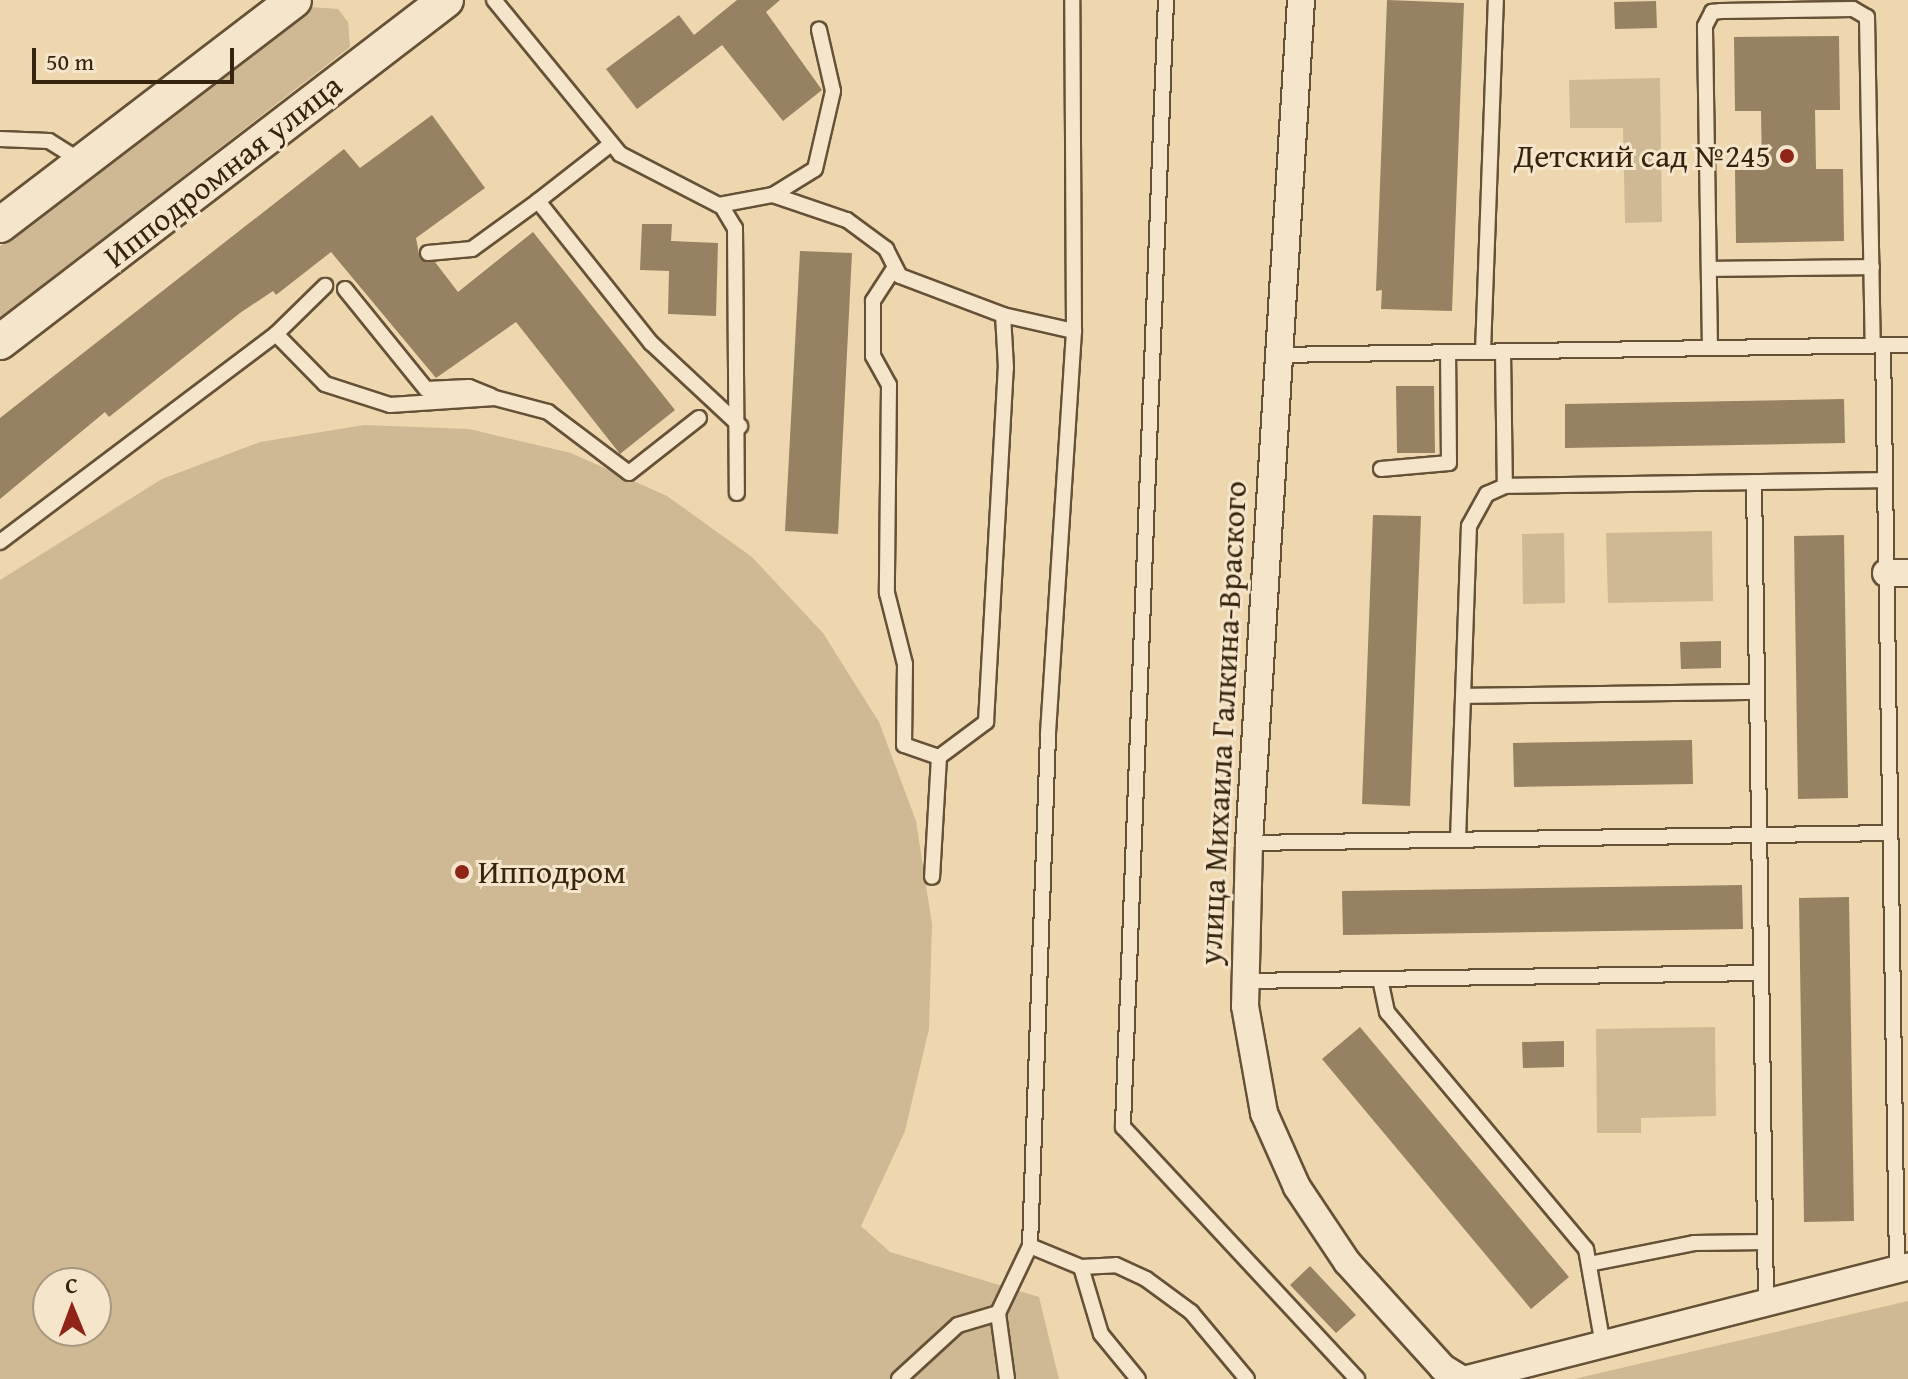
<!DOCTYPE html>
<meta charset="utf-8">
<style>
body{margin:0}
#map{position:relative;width:1908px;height:1379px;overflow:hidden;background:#eed7af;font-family:"Gentium Book Plus",serif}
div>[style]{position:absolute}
.green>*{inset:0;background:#cfb994}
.building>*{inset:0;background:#968162}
.roads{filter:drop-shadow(2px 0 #655136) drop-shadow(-2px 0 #655136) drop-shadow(0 2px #655136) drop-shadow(0 -2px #655136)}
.service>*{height:14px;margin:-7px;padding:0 7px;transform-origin:7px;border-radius:7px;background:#f4e5cb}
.minor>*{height:26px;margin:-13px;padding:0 13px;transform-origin:13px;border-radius:13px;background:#f4e5cb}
.tertiary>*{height:34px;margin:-17px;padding:0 17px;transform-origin:17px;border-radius:17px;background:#f4e5cb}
.dots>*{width:22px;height:22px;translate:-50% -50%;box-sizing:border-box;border:4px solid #f4e5cb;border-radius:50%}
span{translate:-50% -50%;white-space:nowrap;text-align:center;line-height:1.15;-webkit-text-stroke:6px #f4e5cb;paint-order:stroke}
.poi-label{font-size:32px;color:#37240e}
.right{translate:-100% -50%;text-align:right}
.left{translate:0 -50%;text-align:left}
.street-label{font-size:32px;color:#37240e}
.north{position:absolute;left:32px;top:1267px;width:80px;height:80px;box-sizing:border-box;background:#f4e5cb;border:2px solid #a8987f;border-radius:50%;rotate:359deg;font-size:22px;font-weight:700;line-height:32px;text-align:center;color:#37240e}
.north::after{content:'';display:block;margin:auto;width:28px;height:36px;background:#8f2418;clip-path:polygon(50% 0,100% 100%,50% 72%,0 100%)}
.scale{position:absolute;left:32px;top:48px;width:202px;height:36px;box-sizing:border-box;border:4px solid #37240e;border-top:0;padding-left:10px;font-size:24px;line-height:28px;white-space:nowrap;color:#37240e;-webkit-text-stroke:6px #f4e5cb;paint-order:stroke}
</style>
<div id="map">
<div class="green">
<div style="clip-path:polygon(310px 7px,338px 9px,348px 22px,350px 47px,0 318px,0 246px)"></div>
<div style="clip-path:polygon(1660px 78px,1662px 222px,1625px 223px,1623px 128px,1570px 128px,1569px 80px)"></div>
<div style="clip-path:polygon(evenodd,364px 425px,469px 429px,571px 453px,667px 496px,752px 557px,823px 633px,879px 722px,916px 821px,932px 924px,929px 1029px,905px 1131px,861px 1226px,890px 1252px,1039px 1297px,1059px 1379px,0 1379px,0 580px,162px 479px,260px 442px,364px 425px,48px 1283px,96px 1283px,96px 1331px,48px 1331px,48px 1283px)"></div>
<div style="clip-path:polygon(1712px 531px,1713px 601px,1608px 603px,1606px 533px)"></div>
<div style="clip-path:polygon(1564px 533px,1565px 603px,1523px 604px,1522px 534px)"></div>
<div style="clip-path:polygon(1715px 1027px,1716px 1116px,1641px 1118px,1641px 1133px,1597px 1133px,1596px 1029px)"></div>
<div style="clip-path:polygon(1908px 1301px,1908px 1379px,1574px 1379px)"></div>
</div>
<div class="building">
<div style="clip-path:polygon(737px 0,780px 0,766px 12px,822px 90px,783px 121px,722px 45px,637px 109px,606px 69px,679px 15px,694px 35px)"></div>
<div style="clip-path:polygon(1387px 0,1464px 3px,1452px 311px,1381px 309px,1382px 290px,1376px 291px)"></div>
<div style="clip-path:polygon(1656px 1px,1657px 28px,1615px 29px,1614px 2px)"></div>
<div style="clip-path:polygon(1839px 36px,1840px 110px,1815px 110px,1816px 169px,1843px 169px,1844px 241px,1736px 243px,1735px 170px,1762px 170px,1761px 111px,1735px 111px,1734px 37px)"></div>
<div style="clip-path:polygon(432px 115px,485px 188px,416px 238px,420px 259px,435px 262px,458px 292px,533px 232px,675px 410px,620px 454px,516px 322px,436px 378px,331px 252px,276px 295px,273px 291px,240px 313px,109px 417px,105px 412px,0 499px,0 418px,344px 149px,360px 168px)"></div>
<div style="clip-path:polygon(642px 224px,672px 224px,671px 241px,718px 243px,716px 316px,668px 314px,669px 271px,640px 270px)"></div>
<div style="clip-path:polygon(800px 251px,852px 253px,838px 534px,785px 531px)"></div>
<div style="clip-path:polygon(1396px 386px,1434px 386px,1435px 453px,1397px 453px)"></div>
<div style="clip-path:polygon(1844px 399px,1845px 443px,1565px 448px,1565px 404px)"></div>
<div style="clip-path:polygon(1373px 515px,1421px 516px,1410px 806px,1362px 804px)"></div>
<div style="clip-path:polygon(1844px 535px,1848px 798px,1798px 799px,1794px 536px)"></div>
<div style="clip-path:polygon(1721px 641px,1721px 668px,1681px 669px,1680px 642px)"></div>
<div style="clip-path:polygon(1692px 740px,1693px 784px,1514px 787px,1513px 743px)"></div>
<div style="clip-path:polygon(1742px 885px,1743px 929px,1343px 935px,1342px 891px)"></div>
<div style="clip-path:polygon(1849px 897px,1854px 1221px,1804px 1222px,1799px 898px)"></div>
<div style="clip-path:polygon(1360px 1027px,1569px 1277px,1531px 1309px,1322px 1059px)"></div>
<div style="clip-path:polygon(1564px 1041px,1564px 1067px,1523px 1068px,1522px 1042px)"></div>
<div style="clip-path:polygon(1310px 1266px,1356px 1315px,1336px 1333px,1290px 1285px)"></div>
</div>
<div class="roads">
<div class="service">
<div style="left:494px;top:0;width:199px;rotate:50.7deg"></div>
<div style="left:620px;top:154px;width:111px;rotate:27.3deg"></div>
<div style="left:719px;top:205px;width:55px;rotate:-10.5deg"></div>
<div style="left:773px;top:195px;width:49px;rotate:-31.8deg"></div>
<div style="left:815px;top:169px;width:80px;rotate:-77deg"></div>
<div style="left:833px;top:91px;width:63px;rotate:-102.9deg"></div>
<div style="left:1166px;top:0;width:1128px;rotate:92.19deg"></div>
<div style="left:1123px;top:1127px;width:344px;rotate:47.1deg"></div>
<div style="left:0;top:139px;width:49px;rotate:2.3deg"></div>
<div style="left:49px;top:141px;width:39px;rotate:32deg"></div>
<div style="left:611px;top:144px;width:93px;rotate:142deg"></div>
<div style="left:538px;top:201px;width:181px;rotate:51.5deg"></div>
<div style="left:651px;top:343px;width:122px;rotate:43deg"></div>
<div style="left:773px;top:195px;width:78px;rotate:18.7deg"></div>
<div style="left:847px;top:220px;width:49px;rotate:36.6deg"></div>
<div style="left:886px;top:249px;width:30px;rotate:63deg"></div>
<div style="left:900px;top:276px;width:110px;rotate:20.7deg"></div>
<div style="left:1003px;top:315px;width:73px;rotate:12.7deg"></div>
<div style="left:1074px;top:331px;width:331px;rotate:-90.3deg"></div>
<div style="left:721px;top:205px;width:27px;rotate:59deg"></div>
<div style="left:735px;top:228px;width:265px;rotate:89.6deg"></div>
<div style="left:428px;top:253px;width:44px;rotate:-5.2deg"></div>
<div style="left:472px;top:249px;width:82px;rotate:-36deg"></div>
<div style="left:1709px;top:269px;width:163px;rotate:-0.7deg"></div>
<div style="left:893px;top:270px;width:37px;rotate:123deg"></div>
<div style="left:873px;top:301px;width:55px;rotate:90deg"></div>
<div style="left:873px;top:356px;width:33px;rotate:61deg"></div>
<div style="left:889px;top:385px;width:208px;rotate:90.6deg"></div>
<div style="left:887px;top:593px;width:73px;rotate:75.8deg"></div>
<div style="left:905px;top:664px;width:81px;rotate:90.7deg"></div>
<div style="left:904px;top:745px;width:37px;rotate:19deg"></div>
<div style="left:939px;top:757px;width:120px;rotate:93.3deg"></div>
<div style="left:345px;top:289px;width:129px;rotate:51deg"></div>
<div style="left:426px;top:389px;width:43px;rotate:-2.7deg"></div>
<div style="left:469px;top:387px;width:24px;rotate:22deg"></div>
<div style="left:1074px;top:331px;width:405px;rotate:93.7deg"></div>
<div style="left:1048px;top:735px;width:511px;rotate:92.02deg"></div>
<div style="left:1030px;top:1246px;width:55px;rotate:22.4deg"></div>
<div style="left:1081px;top:1267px;width:35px;rotate:-3deg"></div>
<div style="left:1116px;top:1265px;width:33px;rotate:25deg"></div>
<div style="left:1146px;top:1279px;width:56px;rotate:36.3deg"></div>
<div style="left:1191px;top:1312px;width:87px;rotate:50.1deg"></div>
<div style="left:276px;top:334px;width:70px;rotate:45.6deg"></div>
<div style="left:325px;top:384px;width:68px;rotate:17.9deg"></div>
<div style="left:390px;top:405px;width:105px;rotate:-3.8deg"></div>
<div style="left:495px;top:398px;width:55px;rotate:14.8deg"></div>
<div style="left:548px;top:412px;width:101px;rotate:37deg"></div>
<div style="left:629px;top:473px;width:89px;rotate:-38.2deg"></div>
<div style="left:1883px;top:345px;width:924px;rotate:89.13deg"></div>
<div style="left:1710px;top:348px;width:322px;rotate:-90.9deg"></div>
<div style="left:1705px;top:26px;width:16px;rotate:-63deg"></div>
<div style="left:1712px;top:12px;width:9px;rotate:-6deg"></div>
<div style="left:1721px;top:11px;width:132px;rotate:-0.9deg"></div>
<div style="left:1853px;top:9px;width:16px;rotate:30deg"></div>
<div style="left:1867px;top:17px;width:328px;rotate:89deg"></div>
<div style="left:1483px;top:351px;width:351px;rotate:-87.9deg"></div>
<div style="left:1503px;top:351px;width:135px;rotate:89.2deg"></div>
<div style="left:1276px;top:355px;width:632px;rotate:-0.91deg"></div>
<div style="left:1381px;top:469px;width:68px;rotate:-5deg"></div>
<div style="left:1449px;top:463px;width:111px;rotate:-90.5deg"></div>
<div style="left:1754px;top:482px;width:821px;rotate:89.16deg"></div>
<div style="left:0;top:542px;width:346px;rotate:-37deg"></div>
<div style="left:276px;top:334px;width:69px;rotate:-44.4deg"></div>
<div style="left:1463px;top:696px;width:294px;rotate:-0.8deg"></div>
<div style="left:939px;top:757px;width:59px;rotate:-36.7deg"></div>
<div style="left:986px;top:722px;width:355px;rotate:-86.8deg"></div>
<div style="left:1006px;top:368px;width:53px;rotate:-93.2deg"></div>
<div style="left:1458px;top:840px;width:314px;rotate:-88deg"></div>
<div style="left:1469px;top:526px;width:37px;rotate:-61deg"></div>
<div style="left:1487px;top:494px;width:20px;rotate:-24deg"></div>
<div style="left:1505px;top:486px;width:380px;rotate:-0.9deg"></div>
<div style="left:1249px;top:843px;width:641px;rotate:-0.89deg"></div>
<div style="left:1380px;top:979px;width:34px;rotate:78deg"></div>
<div style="left:1387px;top:1012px;width:309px;rotate:50deg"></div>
<div style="left:1586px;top:1249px;width:97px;rotate:80deg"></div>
<div style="left:1245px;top:981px;width:516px;rotate:-0.89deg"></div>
<div style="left:1589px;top:1264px;width:107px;rotate:-11.3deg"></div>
<div style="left:1694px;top:1243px;width:71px;rotate:-0.8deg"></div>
<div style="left:1081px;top:1267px;width:70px;rotate:73.4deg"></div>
<div style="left:1101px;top:1334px;width:58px;rotate:50.6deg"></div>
<div style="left:899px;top:1379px;width:80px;rotate:-42.5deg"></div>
<div style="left:958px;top:1325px;width:42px;rotate:-16.7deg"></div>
<div style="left:1007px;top:1379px;width:67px;rotate:-97.8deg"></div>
<div style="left:998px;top:1313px;width:74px;rotate:-64.5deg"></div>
</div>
<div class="minor">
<div style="left:1301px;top:0;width:845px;rotate:93.53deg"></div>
<div style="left:1249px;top:843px;width:163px;rotate:91.4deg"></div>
<div style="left:1245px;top:1006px;width:109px;rotate:79.9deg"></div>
<div style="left:1264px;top:1113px;width:81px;rotate:66deg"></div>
<div style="left:1297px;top:1187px;width:90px;rotate:56.3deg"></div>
<div style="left:1347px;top:1262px;width:143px;rotate:47.8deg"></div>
<div style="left:1443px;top:1368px;width:21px;rotate:31deg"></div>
<div style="left:1886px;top:573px;width:22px"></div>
<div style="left:1467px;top:1379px;width:455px;rotate:-14.3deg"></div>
</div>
<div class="tertiary">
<div style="left:0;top:225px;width:370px;rotate:-37.4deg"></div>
<div style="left:0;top:342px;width:562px;rotate:-37.48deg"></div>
</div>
</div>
<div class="dots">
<div style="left:1787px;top:156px;background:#8f2418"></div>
<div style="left:462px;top:872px;background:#8f2418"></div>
</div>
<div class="poi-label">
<span class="right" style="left:1771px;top:156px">Детский сад №245</span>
<span class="left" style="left:478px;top:872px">Ипподром</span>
</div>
<div class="street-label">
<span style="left:223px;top:171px;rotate:-38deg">Ипподромная улица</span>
<span style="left:1223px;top:723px;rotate:-87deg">улица Михаила Галкина-Враского</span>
</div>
<div class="north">С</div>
<div class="scale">50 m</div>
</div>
